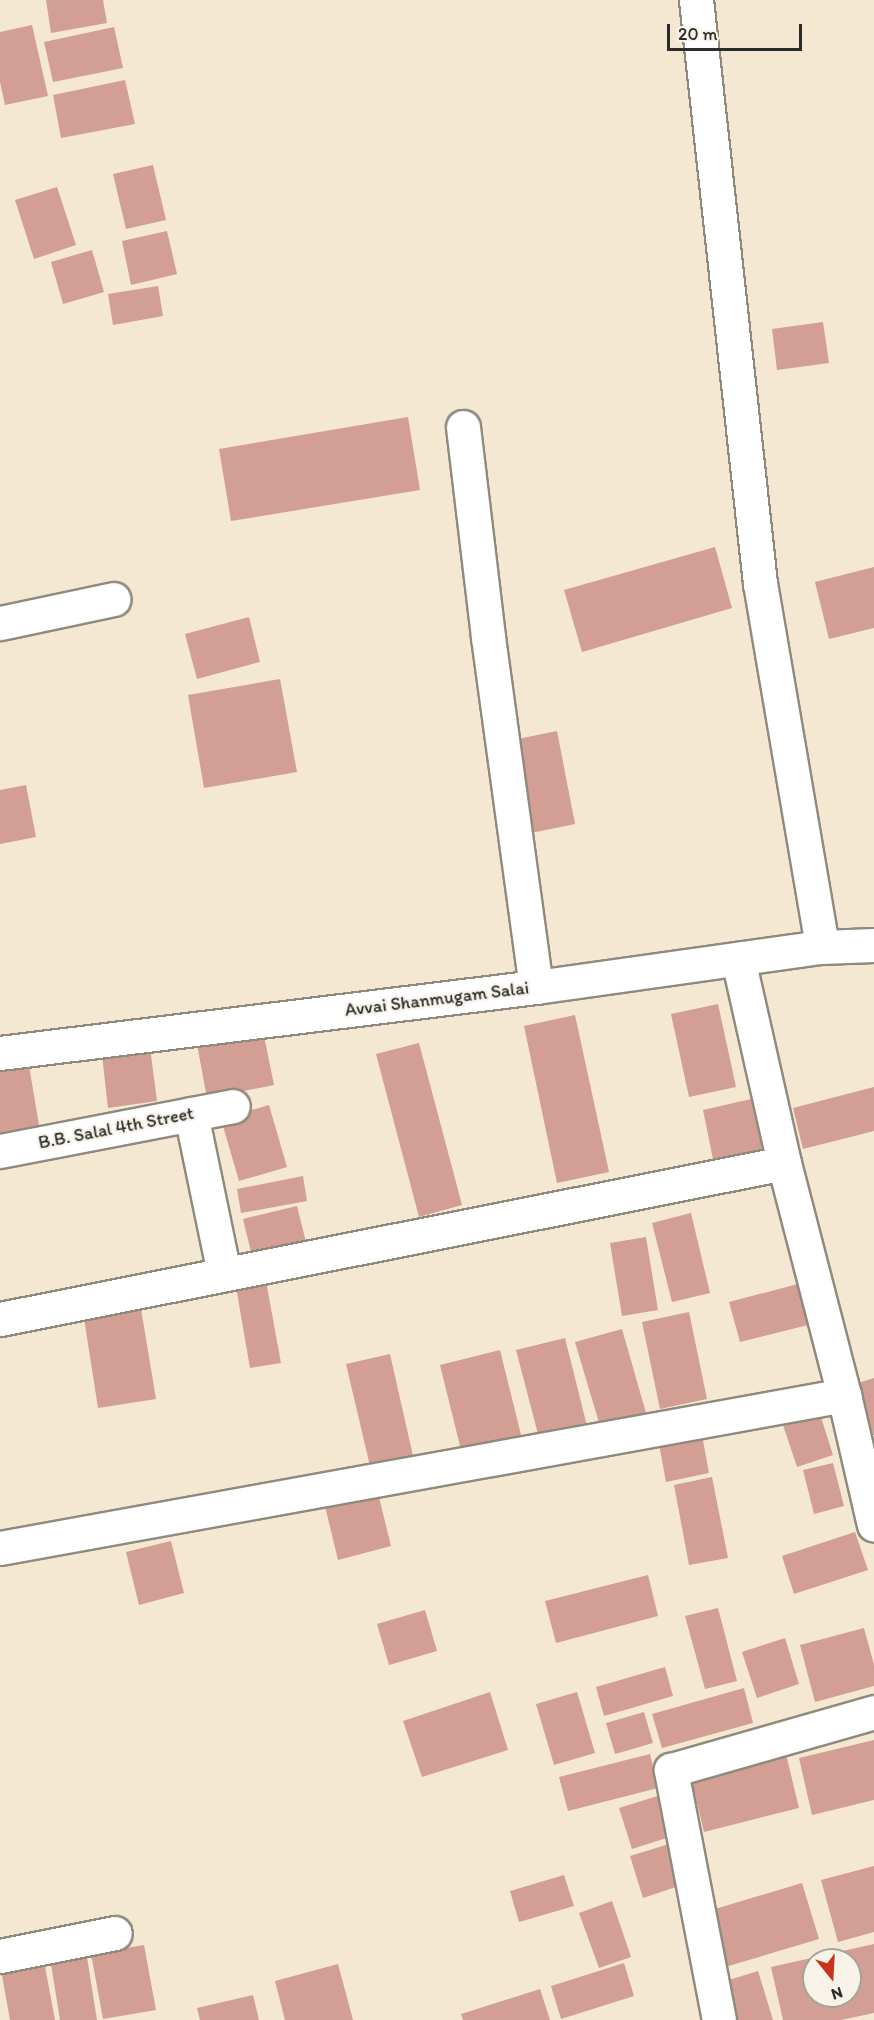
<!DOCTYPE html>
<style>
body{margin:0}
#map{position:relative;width:874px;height:2020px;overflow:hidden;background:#f4e8d2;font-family:Itim,sans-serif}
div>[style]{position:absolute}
.building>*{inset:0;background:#d39e94}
.roads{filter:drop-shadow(2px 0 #908a7e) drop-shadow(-2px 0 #908a7e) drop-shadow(0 2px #908a7e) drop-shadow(0 -2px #908a7e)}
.minor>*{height:33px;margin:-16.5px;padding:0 16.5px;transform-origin:16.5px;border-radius:16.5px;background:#fff}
span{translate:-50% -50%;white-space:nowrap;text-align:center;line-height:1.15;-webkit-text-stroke:4.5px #f7f3e8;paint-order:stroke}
.street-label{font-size:18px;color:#2b2b2b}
.north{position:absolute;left:802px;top:1948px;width:60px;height:60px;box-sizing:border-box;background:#f7f3e8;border:2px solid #a5a39c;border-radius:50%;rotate:162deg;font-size:16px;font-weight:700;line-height:24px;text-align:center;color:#2b2b2b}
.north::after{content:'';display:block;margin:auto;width:21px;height:27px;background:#c8321e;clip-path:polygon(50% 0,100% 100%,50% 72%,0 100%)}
.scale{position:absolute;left:667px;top:24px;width:135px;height:27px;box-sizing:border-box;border:3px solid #2b2b2b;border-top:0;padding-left:8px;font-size:18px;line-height:21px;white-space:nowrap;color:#2b2b2b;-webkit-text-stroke:4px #f7f3e8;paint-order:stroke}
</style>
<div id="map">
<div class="building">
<div style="clip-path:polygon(46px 0,103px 0,107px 23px,51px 33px)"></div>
<div style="clip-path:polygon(32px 25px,48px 96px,5px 105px,0 82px,0 32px)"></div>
<div style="clip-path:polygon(114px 27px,123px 68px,53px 82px,44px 42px)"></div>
<div style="clip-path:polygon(125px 80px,135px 124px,61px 138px,53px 95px)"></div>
<div style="clip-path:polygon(153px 165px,166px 220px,126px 229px,113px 174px)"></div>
<div style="clip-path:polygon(57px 187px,76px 245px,34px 259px,15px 200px)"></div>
<div style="clip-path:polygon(167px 231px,177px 274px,131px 285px,122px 241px)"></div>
<div style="clip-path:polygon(92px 250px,104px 292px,63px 304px,51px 262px)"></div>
<div style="clip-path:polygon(158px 286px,163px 316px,113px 325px,108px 294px)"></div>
<div style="clip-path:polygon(823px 322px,829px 363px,777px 370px,772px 329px)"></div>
<div style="clip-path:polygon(408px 417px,420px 490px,231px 521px,219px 449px)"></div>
<div style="clip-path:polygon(715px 547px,732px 608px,582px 652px,564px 590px)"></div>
<div style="clip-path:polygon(874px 567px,874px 628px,829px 639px,815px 582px)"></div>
<div style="clip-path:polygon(249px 617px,260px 662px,197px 679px,185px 634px)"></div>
<div style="clip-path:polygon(280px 679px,297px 772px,204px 788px,188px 695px)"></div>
<div style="clip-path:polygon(557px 731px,575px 824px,526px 834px,508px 741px)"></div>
<div style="clip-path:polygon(26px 785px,36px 837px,0 844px,0 790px)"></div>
<div style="clip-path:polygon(718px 1004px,736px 1087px,689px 1097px,671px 1014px)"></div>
<div style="clip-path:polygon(575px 1015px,609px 1172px,557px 1183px,524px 1026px)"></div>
<div style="clip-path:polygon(262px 1026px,274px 1085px,207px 1098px,196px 1039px)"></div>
<div style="clip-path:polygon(149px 1040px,157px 1101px,108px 1108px,101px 1046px)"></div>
<div style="clip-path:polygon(419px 1043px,462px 1205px,419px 1217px,376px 1054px)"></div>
<div style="clip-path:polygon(28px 1060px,40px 1131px,0 1138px,0 1064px)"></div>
<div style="clip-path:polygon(874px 1087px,874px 1131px,803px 1149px,793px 1108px)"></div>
<div style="clip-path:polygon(751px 1099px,763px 1153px,714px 1164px,703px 1110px)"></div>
<div style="clip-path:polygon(269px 1105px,287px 1167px,239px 1181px,221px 1119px)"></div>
<div style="clip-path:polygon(303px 1176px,307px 1201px,241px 1213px,237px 1189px)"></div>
<div style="clip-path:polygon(297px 1206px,307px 1246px,253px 1260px,243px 1219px)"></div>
<div style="clip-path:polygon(691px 1213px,710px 1293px,672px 1302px,652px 1223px)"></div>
<div style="clip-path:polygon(646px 1237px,658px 1310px,622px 1316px,610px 1243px)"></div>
<div style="clip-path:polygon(265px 1276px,281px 1363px,250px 1368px,235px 1281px)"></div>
<div style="clip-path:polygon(798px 1284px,808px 1325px,740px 1342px,729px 1302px)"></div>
<div style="clip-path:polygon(140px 1303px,156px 1399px,98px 1408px,83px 1312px)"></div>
<div style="clip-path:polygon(689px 1312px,707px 1399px,660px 1409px,642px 1322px)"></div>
<div style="clip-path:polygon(622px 1329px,646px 1413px,600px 1426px,575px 1342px)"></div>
<div style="clip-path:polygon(565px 1338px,587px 1426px,539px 1438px,516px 1350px)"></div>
<div style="clip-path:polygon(500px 1350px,522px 1439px,462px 1454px,440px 1365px)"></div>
<div style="clip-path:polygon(390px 1354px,413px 1456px,370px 1466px,346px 1364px)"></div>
<div style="clip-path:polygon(874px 1378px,874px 1435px,873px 1435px,858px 1383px)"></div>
<div style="clip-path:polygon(819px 1411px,833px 1455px,797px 1467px,782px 1422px)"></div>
<div style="clip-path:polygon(702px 1435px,709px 1473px,666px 1482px,659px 1444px)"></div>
<div style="clip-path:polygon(833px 1463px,844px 1506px,814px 1514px,803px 1470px)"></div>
<div style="clip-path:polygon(712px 1477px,728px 1558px,689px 1565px,674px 1485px)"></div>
<div style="clip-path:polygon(377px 1489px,391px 1546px,338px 1560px,324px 1502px)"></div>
<div style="clip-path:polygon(855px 1532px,868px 1570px,794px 1594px,782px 1556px)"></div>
<div style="clip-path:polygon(171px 1541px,184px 1593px,139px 1605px,126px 1552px)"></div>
<div style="clip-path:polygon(648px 1575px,658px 1616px,556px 1643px,545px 1601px)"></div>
<div style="clip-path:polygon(718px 1608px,737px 1681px,705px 1689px,685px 1616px)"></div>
<div style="clip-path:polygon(425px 1610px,437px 1651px,389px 1665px,377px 1624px)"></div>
<div style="clip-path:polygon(864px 1628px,874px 1665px,874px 1686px,815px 1702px,800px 1645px)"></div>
<div style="clip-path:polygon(785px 1638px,799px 1684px,757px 1698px,742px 1652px)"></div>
<div style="clip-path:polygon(665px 1667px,673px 1696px,604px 1716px,596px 1687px)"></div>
<div style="clip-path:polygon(744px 1688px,753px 1723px,662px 1748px,652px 1714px)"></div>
<div style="clip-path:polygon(490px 1692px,508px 1750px,422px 1777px,403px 1721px)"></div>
<div style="clip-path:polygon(577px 1692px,595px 1753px,554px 1765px,536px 1704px)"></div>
<div style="clip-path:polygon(644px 1712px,653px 1743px,615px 1754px,606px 1723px)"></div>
<div style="clip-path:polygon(874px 1740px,874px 1800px,812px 1815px,799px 1758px)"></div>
<div style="clip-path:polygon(785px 1750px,799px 1808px,704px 1832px,690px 1774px)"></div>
<div style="clip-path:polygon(650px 1754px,658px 1788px,568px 1811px,559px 1777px)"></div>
<div style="clip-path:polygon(664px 1794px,676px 1835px,632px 1849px,619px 1808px)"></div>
<div style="clip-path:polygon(669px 1844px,682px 1885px,643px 1898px,630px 1856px)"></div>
<div style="clip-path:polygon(874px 1866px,874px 1932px,838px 1942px,821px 1880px)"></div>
<div style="clip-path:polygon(564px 1875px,574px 1906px,519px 1922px,510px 1891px)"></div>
<div style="clip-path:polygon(802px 1883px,819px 1939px,722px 1968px,705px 1912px)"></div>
<div style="clip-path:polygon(612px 1901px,631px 1957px,599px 1968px,579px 1913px)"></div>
<div style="clip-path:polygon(evenodd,874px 1944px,874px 2013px,841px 2020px,783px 2020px,771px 1967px,874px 1944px,814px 1960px,850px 1960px,850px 1996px,814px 1996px,814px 1960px)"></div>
<div style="clip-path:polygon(144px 1945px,156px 2010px,103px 2019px,91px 1954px)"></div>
<div style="clip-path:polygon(86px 1951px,97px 2020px,60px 2020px,50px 1958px)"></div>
<div style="clip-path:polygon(43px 1956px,55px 2020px,10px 2020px,0 1964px)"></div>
<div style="clip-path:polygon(624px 1963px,634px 1996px,561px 2019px,551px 1986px)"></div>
<div style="clip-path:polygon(338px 1964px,353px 2020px,285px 2020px,275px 1981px)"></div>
<div style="clip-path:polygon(758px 1971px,773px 2020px,724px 2020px,713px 1985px)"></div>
<div style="clip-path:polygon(540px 1989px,550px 2020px,463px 2020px,461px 2014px)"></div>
<div style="clip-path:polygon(253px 1995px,259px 2020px,200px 2020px,197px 2008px)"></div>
</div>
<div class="roads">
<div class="minor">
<div style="left:696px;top:0;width:587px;rotate:83.74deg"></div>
<div style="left:760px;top:583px;width:369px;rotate:80.3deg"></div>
<div style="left:463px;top:427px;width:211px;rotate:83.2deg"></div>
<div style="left:488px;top:637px;width:353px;rotate:82.2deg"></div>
<div style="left:0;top:623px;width:116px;rotate:-11.9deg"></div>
<div style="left:738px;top:959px;width:209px;rotate:77.3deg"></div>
<div style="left:784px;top:1163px;width:240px;rotate:75.5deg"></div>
<div style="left:844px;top:1395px;width:133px;rotate:77deg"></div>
<div style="left:0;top:1053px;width:540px;rotate:-7.02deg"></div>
<div style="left:536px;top:987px;width:289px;rotate:-8deg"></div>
<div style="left:822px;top:947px;width:52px;rotate:-2.2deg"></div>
<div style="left:191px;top:1114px;width:163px;rotate:78.3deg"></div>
<div style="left:0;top:1151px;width:237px;rotate:-10.9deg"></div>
<div style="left:0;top:1319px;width:799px;rotate:-11.25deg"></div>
<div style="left:0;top:1548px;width:858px;rotate:-10.27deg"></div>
<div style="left:0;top:1956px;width:117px;rotate:-11.3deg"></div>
<div style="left:719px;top:2020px;width:255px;rotate:-100.9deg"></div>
<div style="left:671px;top:1770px;width:211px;rotate:-15.9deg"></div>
</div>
</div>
<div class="street-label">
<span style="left:437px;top:999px;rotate:-7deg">Avvai Shanmugam Salai</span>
<span style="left:116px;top:1128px;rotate:-11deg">B.B. Salal 4th Street</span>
</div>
<div class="north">N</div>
<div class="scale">20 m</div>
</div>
